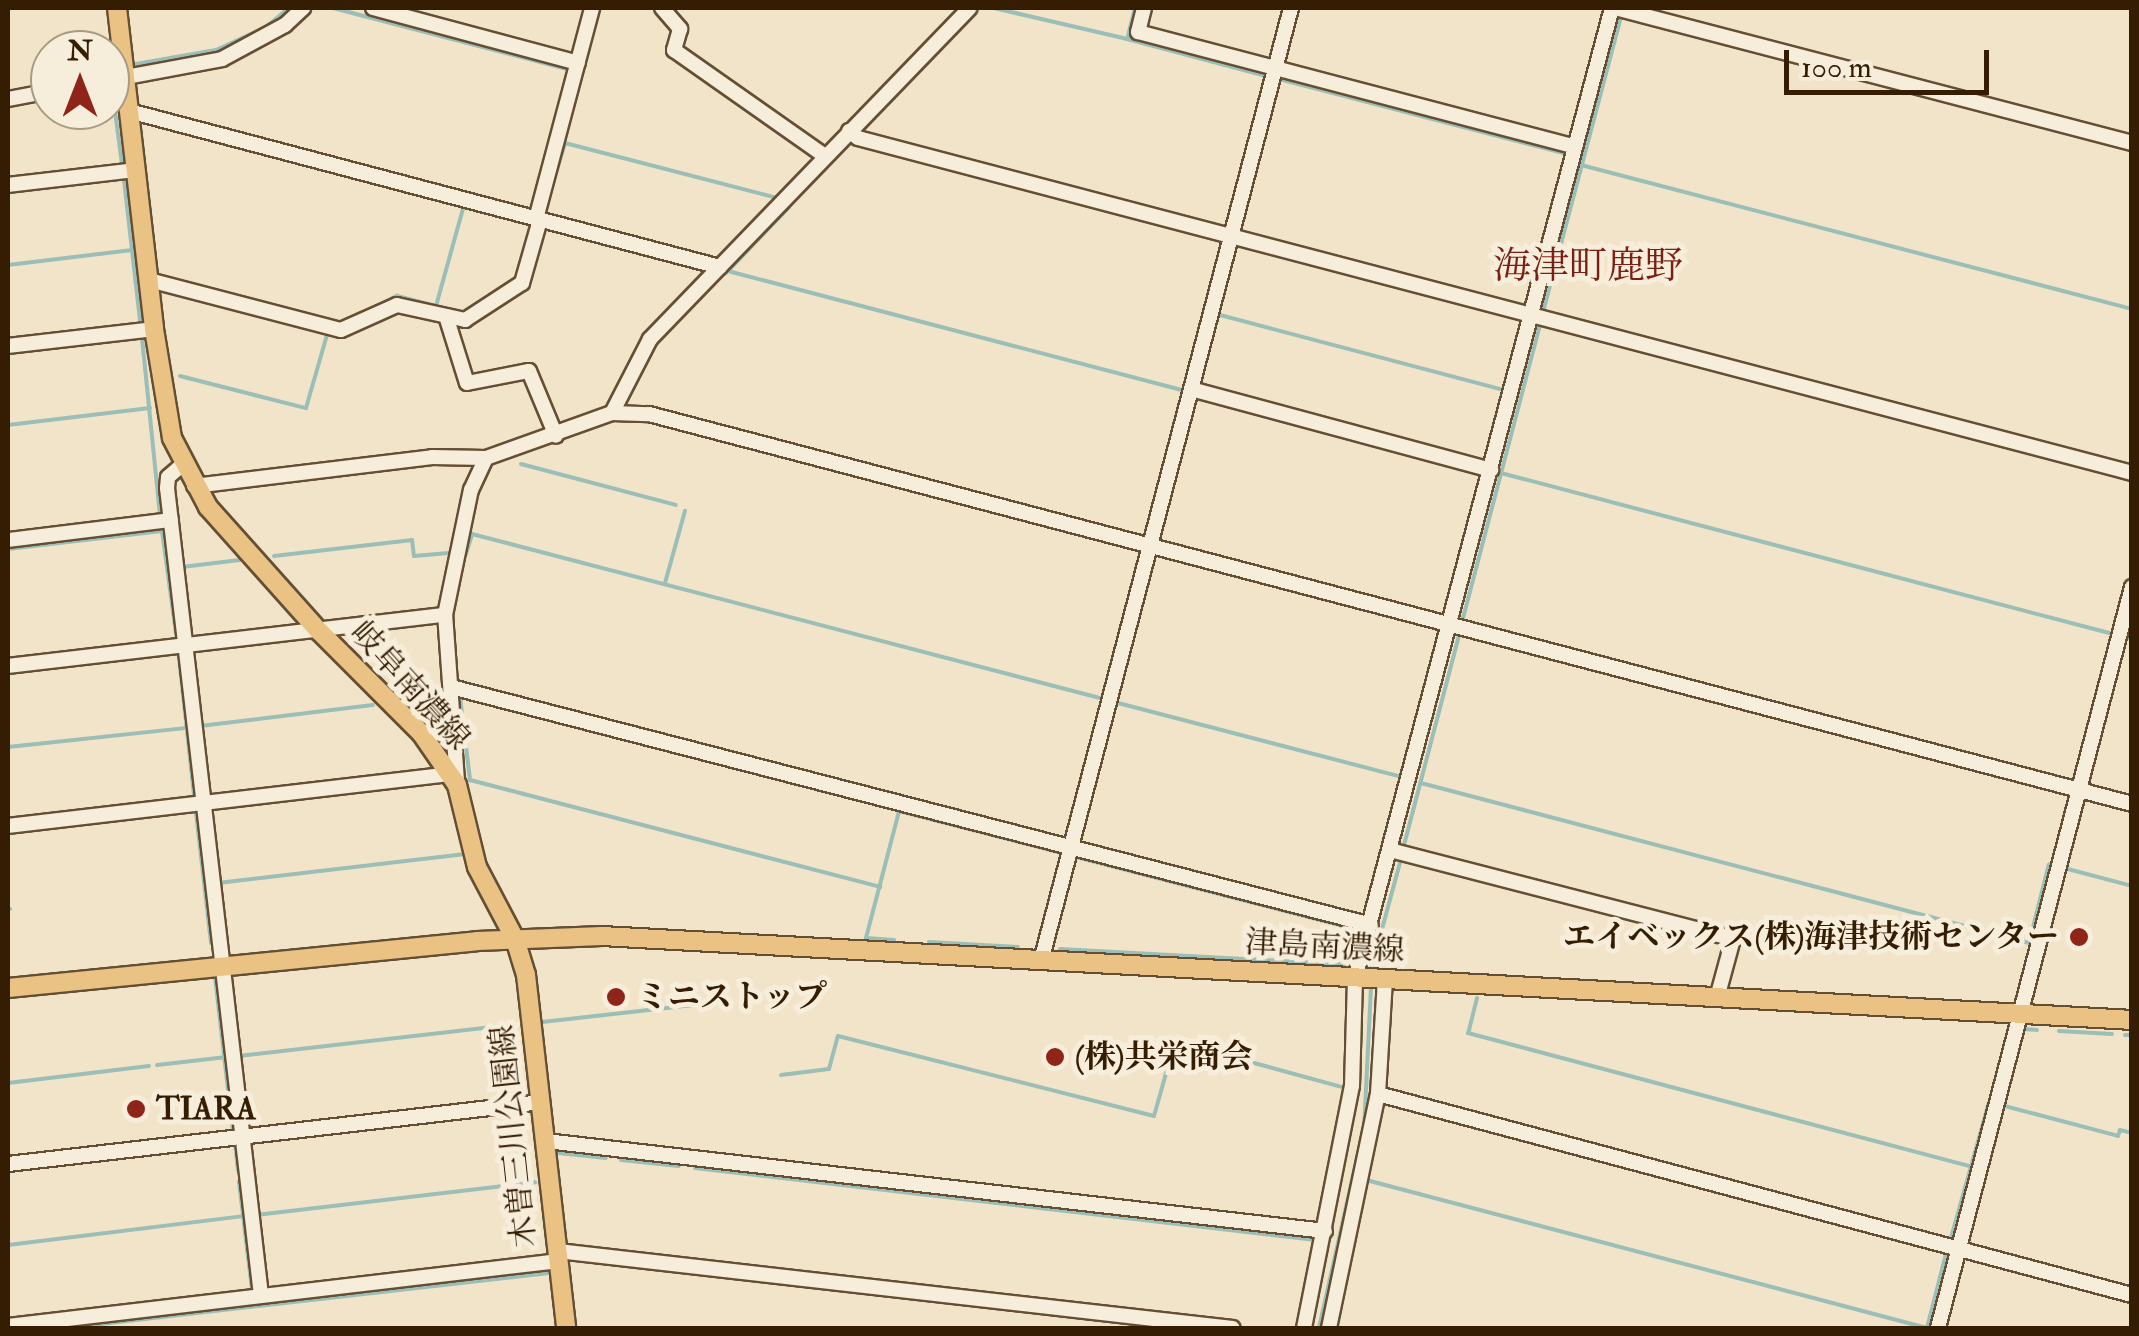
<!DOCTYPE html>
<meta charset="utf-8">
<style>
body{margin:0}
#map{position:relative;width:2139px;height:1336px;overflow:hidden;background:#f2e4c8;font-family:"IM FELL Double Pica","Noto Serif JP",serif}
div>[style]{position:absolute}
.stream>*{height:4px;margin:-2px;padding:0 2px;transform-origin:2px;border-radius:2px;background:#9bbeb7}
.roads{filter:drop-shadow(2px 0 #644f34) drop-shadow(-2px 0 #644f34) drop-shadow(0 2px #644f34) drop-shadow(0 -2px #644f34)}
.minor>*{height:14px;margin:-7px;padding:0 7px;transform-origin:7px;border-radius:7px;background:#f7eddb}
.major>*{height:18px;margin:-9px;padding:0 9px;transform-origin:9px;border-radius:9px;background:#e9c284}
.dots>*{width:28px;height:28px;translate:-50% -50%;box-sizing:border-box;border:5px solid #f7eddb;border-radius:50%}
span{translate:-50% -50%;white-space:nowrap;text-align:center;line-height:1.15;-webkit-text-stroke:10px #f7eddb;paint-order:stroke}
.street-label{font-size:32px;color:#341d03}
.poi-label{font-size:32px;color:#341d03;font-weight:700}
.right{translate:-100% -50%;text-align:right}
.left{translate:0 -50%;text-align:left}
.quarter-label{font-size:38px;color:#7a1f14}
.frame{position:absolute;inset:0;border:10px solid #341d03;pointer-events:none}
.north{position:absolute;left:30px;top:30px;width:100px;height:100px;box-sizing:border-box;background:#f7eddb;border:2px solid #a99a85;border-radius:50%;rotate:0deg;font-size:28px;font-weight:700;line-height:40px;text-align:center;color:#341d03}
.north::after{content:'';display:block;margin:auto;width:35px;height:45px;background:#8f2418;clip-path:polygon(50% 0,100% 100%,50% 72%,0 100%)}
.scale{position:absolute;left:1784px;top:50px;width:205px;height:45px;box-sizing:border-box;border:5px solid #341d03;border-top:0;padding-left:12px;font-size:30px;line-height:35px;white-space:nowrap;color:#341d03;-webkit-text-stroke:8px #f7eddb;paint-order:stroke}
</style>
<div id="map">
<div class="stream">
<div style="left:333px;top:8px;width:243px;rotate:14.6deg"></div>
<div style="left:994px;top:8px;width:137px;rotate:13.1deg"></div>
<div style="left:1135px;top:8px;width:32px;rotate:104deg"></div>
<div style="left:1127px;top:39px;width:148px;rotate:14.9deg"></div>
<div style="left:572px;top:56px;width:26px;rotate:-74deg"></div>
<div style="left:136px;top:64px;width:81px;rotate:-9.9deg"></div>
<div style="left:216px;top:50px;width:55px;rotate:-24.7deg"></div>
<div style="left:266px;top:27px;width:30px;rotate:-40deg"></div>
<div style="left:1279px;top:79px;width:301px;rotate:14.6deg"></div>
<div style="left:112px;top:89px;width:76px;rotate:82.4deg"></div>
<div style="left:1581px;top:165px;width:570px;rotate:14.65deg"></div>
<div style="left:124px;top:180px;width:142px;rotate:83.5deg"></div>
<div style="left:468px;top:193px;width:67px;rotate:14.7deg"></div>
<div style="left:789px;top:207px;width:88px;rotate:133.6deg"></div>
<div style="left:728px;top:271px;width:469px;rotate:14.7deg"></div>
<div style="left:544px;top:213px;width:73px;rotate:-73.3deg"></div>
<div style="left:565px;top:143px;width:216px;rotate:14.5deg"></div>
<div style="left:8px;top:265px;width:125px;rotate:-6.9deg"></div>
<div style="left:367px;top:311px;width:34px;rotate:-27deg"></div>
<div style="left:397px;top:296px;width:40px;rotate:14.4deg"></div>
<div style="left:436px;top:306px;width:105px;rotate:-74.5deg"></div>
<div style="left:1543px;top:312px;width:310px;rotate:-75.2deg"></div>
<div style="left:1220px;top:315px;width:293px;rotate:14.8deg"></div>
<div style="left:142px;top:338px;width:177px;rotate:84.2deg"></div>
<div style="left:180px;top:376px;width:130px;rotate:14.3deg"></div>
<div style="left:306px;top:408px;width:76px;rotate:-74deg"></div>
<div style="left:1197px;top:398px;width:166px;rotate:15deg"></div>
<div style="left:8px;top:425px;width:143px;rotate:-6.8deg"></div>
<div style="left:521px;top:464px;width:160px;rotate:14.8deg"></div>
<div style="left:1501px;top:473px;width:633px;rotate:14.74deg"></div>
<div style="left:8px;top:549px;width:155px;rotate:-6.7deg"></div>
<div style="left:162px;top:531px;width:110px;rotate:82.2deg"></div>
<div style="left:462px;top:553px;width:4px;rotate:14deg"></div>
<div style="left:466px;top:554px;width:21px;rotate:-73deg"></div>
<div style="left:472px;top:534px;width:649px;rotate:14.64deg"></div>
<div style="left:274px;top:556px;width:139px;rotate:-6.6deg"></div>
<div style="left:412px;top:540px;width:16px;rotate:83deg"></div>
<div style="left:414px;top:556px;width:35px;rotate:-5deg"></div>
<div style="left:182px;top:567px;width:58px;rotate:-6.9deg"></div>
<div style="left:665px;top:583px;width:75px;rotate:-74.5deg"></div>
<div style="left:1462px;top:622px;width:311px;rotate:-75.3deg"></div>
<div style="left:2126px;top:637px;width:6px;rotate:18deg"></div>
<div style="left:179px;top:657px;width:140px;rotate:83.8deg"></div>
<div style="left:460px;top:697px;width:84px;rotate:83.1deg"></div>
<div style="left:470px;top:780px;width:424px;rotate:14.6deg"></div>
<div style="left:405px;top:701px;width:38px;rotate:-6deg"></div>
<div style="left:1118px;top:703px;width:297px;rotate:14.6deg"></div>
<div style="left:200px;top:726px;width:174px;rotate:-6.9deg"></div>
<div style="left:8px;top:747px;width:180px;rotate:-6.1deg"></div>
<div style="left:1421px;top:783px;width:629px;rotate:14.74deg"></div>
<div style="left:2029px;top:943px;width:81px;rotate:-75.8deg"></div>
<div style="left:196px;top:813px;width:131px;rotate:83.4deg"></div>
<div style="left:1403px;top:849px;width:225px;rotate:-75.3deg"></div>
<div style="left:1076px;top:857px;width:295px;rotate:14.5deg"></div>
<div style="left:2064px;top:868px;width:70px;rotate:14.8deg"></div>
<div style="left:218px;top:883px;width:249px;rotate:-6.7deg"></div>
<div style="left:8px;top:909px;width:2px"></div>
<div style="left:894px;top:940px;width:28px;rotate:-176deg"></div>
<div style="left:866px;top:938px;width:131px;rotate:-75.4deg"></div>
<div style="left:899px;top:811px;width:164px;rotate:14.5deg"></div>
<div style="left:929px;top:942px;width:89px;rotate:3.2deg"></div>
<div style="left:1060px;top:949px;width:292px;rotate:3.1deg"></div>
<div style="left:1371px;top:970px;width:115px;rotate:-74.9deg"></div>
<div style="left:215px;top:977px;width:157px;rotate:83.4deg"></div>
<div style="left:1477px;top:998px;width:36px;rotate:104deg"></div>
<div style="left:1468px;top:1033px;width:518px;rotate:14.87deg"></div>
<div style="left:542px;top:1022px;width:170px;rotate:-6.4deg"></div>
<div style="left:2024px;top:1029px;width:13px;rotate:4deg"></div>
<div style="left:2059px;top:1031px;width:53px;rotate:3.2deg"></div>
<div style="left:2125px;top:1035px;width:7px"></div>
<div style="left:238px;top:1056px;width:276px;rotate:-6.5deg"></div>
<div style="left:157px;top:1065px;width:70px;rotate:-6.5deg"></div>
<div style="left:781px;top:1075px;width:48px;rotate:-7.1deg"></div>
<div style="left:829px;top:1069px;width:34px;rotate:-75deg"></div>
<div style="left:838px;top:1036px;width:326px;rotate:14.2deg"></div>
<div style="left:1154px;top:1116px;width:74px;rotate:-74.3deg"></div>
<div style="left:1174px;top:1045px;width:7px;rotate:-16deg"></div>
<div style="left:1181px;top:1043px;width:170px;rotate:15.3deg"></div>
<div style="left:8px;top:1083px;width:142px;rotate:-6.9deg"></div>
<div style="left:2001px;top:1105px;width:121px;rotate:14.8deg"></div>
<div style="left:2118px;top:1136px;width:6px;rotate:-72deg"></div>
<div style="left:2120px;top:1130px;width:12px;rotate:14deg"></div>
<div style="left:1364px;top:1130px;width:145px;rotate:-87.2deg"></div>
<div style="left:235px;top:1142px;width:28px;rotate:84deg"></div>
<div style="left:559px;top:1153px;width:47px;rotate:6.1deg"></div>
<div style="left:621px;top:1160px;width:58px;rotate:5.9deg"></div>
<div style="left:695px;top:1168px;width:625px;rotate:6.61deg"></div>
<div style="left:1370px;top:1181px;width:576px;rotate:14.78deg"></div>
<div style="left:1927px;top:1328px;width:81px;rotate:-75.6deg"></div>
<div style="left:239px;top:1182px;width:109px;rotate:83.1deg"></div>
<div style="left:256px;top:1215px;width:281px;rotate:-6.7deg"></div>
<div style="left:1951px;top:1238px;width:141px;rotate:-74.4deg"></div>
<div style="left:8px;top:1245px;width:239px;rotate:-7deg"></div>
<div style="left:66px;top:1328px;width:484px;rotate:-6.5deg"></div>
<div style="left:1319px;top:1328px;width:178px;rotate:-77.4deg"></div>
</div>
<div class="roads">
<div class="minor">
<div style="left:373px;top:8px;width:212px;rotate:15deg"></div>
<div style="left:662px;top:8px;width:28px;rotate:49deg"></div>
<div style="left:680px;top:29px;width:22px;rotate:106deg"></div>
<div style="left:674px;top:50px;width:184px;rotate:35.1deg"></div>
<div style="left:1144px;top:8px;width:25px;rotate:104deg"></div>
<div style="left:1138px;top:32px;width:452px;rotate:14.7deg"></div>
<div style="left:1615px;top:8px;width:534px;rotate:14.63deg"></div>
<div style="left:110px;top:80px;width:114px;rotate:-10.6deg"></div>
<div style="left:222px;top:59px;width:72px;rotate:-28.4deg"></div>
<div style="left:285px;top:25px;width:25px;rotate:-43deg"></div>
<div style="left:8px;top:99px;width:43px;rotate:-10.8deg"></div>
<div style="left:129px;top:111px;width:611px;rotate:14.79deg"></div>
<div style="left:849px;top:131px;width:11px;rotate:38deg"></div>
<div style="left:858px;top:138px;width:1317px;rotate:14.73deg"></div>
<div style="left:8px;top:185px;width:129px;rotate:-6.7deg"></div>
<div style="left:536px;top:219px;width:218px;rotate:-75.1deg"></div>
<div style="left:149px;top:280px;width:198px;rotate:14.6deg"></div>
<div style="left:341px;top:330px;width:61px;rotate:-24.1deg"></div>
<div style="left:397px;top:305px;width:70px;rotate:12.4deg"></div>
<div style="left:465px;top:320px;width:68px;rotate:-33deg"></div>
<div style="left:522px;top:283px;width:66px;rotate:-74.1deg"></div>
<div style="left:446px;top:316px;width:70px;rotate:72.6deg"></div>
<div style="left:467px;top:383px;width:63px;rotate:-11deg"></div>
<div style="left:529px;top:371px;width:70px;rotate:67.4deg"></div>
<div style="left:8px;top:346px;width:147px;rotate:-6.6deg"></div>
<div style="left:1191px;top:389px;width:311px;rotate:15.1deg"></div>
<div style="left:612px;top:413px;width:83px;rotate:-62.8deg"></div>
<div style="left:650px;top:339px;width:460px;rotate:-46deg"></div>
<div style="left:182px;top:465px;width:18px;rotate:139deg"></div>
<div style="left:168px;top:477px;width:11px;rotate:95deg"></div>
<div style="left:167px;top:488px;width:812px;rotate:83.36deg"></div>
<div style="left:194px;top:486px;width:240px;rotate:-6.9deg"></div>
<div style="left:432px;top:457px;width:54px;rotate:1.1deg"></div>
<div style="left:486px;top:458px;width:134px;rotate:-19.7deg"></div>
<div style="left:612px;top:413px;width:37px;rotate:2deg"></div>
<div style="left:649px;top:414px;width:1533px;rotate:14.73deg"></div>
<div style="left:8px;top:540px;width:164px;rotate:-7deg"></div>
<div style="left:8px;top:666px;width:440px;rotate:-6.7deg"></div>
<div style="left:451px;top:687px;width:950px;rotate:14.5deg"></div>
<div style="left:457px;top:781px;width:166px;rotate:-94.1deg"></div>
<div style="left:445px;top:615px;width:128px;rotate:-78.3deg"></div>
<div style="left:471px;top:490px;width:35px;rotate:-65deg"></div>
<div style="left:8px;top:826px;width:446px;rotate:-6.7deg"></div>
<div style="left:1390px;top:850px;width:354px;rotate:14.5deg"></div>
<div style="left:1733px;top:939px;width:61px;rotate:105.2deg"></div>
<div style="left:1041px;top:961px;width:985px;rotate:-75.3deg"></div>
<div style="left:1378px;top:1094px;width:780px;rotate:14.93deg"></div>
<div style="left:546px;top:1141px;width:784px;rotate:6.59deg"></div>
<div style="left:8px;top:1164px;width:537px;rotate:-6.63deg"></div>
<div style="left:558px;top:1251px;width:679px;rotate:6.51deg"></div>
<div style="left:8px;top:1326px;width:555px;rotate:-6.73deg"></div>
<div style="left:1304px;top:1328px;width:247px;rotate:-78.8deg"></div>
<div style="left:1352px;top:1086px;width:108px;rotate:-88.4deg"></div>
<div style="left:1355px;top:978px;width:1003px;rotate:-75.16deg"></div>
<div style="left:1329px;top:1328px;width:239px;rotate:-78.2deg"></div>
<div style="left:1378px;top:1094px;width:114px;rotate:-86.5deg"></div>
<div style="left:1938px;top:1328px;width:766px;rotate:-75.33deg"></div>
</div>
<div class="major">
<div style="left:117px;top:8px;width:323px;rotate:83.4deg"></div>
<div style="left:154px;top:329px;width:110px;rotate:80.6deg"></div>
<div style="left:172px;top:438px;width:78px;rotate:62.4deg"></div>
<div style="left:208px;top:507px;width:166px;rotate:48.2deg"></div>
<div style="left:319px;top:631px;width:144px;rotate:45deg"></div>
<div style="left:421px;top:733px;width:63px;rotate:55.3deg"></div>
<div style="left:457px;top:785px;width:84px;rotate:76.3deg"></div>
<div style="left:477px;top:867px;width:81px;rotate:62.2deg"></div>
<div style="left:515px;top:939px;width:38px;rotate:73deg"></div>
<div style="left:526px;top:975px;width:355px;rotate:83.5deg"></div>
<div style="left:8px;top:988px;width:471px;rotate:-5.7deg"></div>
<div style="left:477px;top:941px;width:125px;rotate:-2.3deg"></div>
<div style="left:602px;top:936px;width:1532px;rotate:3.14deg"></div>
</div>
</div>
<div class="dots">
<div style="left:2079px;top:937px;background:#8f2418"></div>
<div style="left:616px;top:997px;background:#8f2418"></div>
<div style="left:1055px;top:1057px;background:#8f2418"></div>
<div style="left:136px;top:1109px;background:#8f2418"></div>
</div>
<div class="street-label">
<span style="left:410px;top:686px;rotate:48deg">岐阜南濃線</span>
<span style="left:1325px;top:947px;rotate:3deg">津島南濃線</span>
<span style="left:514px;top:1136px;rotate:-96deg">木曽三川公園線</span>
</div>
<div class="poi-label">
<span class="right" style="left:2059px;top:937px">エイベックス(株)海津技術センター</span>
<span class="left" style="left:636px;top:997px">ミニストップ</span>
<span class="left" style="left:1075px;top:1057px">(株)共栄商会</span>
<span class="left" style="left:156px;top:1109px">TIARA</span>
</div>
<div class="quarter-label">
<span style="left:1588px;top:267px">海津町鹿野</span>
</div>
<div class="frame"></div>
<div class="north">N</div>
<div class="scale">100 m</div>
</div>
